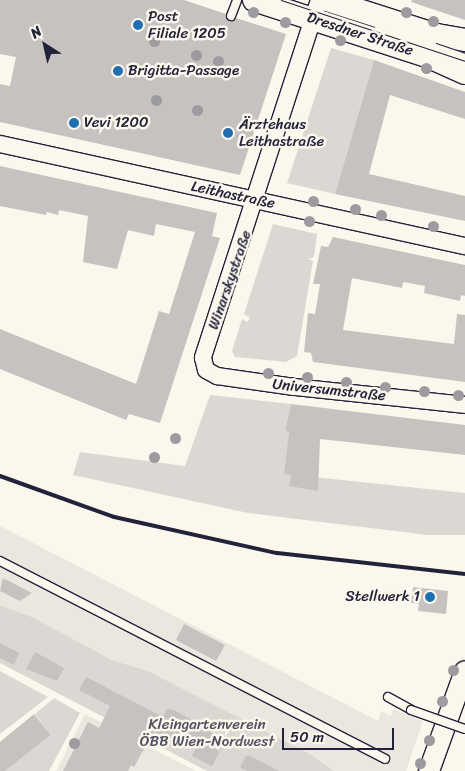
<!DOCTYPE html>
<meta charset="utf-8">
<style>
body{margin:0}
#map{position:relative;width:465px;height:771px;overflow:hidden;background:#fbf7ec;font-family:Sriracha,sans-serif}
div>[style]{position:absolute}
.built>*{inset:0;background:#ebe7df}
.green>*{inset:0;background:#dbd8d3}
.building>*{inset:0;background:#c6c2c0}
.roads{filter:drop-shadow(1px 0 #22223b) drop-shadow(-1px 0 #22223b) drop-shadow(0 1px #22223b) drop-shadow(0 -1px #22223b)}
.service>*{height:8px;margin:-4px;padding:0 4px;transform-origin:4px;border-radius:4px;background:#fbf7ec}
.minor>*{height:16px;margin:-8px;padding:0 8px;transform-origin:8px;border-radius:8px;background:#fbf7ec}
.tertiary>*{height:20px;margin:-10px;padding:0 10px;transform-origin:10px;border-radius:10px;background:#fbf7ec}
.secondary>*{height:22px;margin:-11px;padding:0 11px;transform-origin:11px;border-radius:11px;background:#fbf7ec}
.tram>*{height:1px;margin:-0.5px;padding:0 0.5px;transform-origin:0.5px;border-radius:0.5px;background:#22223b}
.rail>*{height:4px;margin:-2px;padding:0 2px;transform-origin:2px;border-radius:2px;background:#22223b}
.bridges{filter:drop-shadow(1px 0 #22223b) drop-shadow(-1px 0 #22223b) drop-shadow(0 1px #22223b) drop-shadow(0 -1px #22223b)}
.service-bridge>*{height:8px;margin:-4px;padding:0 4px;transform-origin:4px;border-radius:4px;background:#fbf7ec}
.trees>*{width:11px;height:11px;margin:-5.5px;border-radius:50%;background:#9d9ba0}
.dots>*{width:14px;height:14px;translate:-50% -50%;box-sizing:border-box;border:2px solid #fbf7ec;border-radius:50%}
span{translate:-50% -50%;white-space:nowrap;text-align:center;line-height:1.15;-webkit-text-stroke:5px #fbf7ec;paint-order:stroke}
.poi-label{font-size:15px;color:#22223b}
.left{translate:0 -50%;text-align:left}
.right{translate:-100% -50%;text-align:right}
.street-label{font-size:15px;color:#22223b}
.park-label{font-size:15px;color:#505061}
.north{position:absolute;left:20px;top:20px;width:50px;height:50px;-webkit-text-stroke:4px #fbf7ec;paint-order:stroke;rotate:325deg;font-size:14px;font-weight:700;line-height:20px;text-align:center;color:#22223b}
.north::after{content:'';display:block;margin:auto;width:18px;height:22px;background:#22223b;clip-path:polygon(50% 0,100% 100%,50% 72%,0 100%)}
.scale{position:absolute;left:282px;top:728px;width:112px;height:22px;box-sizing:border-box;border:2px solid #22223b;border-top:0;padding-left:6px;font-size:15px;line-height:18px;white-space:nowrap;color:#22223b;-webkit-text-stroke:4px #fbf7ec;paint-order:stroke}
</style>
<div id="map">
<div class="built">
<div style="clip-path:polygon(0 526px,378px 721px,381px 711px,391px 716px,393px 709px,423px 721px,406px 771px,334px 771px,310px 754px,199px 697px,148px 671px,112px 660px,32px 617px,0 605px)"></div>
<div style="clip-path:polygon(85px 714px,196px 771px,56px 771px)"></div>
</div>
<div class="green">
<div style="clip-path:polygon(331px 48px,374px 60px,335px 194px,287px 183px)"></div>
<div style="clip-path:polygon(273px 224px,317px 234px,314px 257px,308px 259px,313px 261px,297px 356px,286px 362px,235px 357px,232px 351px,242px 319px,247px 322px,250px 318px,244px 314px)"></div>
<div style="clip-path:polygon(210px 395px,291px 404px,285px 431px,289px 432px,285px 474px,465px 493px,465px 535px,428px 535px,248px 513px,73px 475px,80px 452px,185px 466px)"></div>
<div style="clip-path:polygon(0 605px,32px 617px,112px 660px,148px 671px,199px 697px,310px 754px,334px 771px,207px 771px,0 663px)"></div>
<div style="clip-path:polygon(0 671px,48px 697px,0 734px)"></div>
<div style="clip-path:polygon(54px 698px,80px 713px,49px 771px,5px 771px,51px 735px,35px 714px)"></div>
</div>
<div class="building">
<div style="clip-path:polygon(0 0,184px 0,226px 14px,230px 21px,236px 18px,286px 34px,240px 175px,0 122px,0 84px,10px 86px,16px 57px,0 54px)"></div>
<div style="clip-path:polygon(412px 0,465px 0,465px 20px,411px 2px)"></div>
<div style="clip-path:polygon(374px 60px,465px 92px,465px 119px,390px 95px,369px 174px,465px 196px,465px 221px,335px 194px)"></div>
<div style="clip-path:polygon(0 166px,217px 213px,212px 236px,220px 238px,160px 423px,129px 414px,126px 420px,0 369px,0 329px,136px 384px,159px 311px,169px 314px,195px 232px,156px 224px,154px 236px,128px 230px,117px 269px,83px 262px,88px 216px,59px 210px,58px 215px,47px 212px,46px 215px,0 206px)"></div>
<div style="clip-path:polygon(333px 237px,465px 265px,465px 296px,461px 295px,460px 301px,424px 293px,425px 286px,403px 282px,402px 288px,352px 278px,343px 330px,454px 344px,457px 314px,465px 315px,465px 382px,313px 362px,311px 353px,304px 352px,308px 313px,315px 314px,320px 284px,313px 284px,321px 246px,328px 247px)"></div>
<div style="clip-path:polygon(291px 404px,465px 425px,465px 455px,320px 439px,318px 491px,289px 486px,291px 475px,284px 474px,289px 432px,285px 431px)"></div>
<div style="clip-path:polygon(3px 578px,32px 593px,20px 601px,0 591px)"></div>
<div style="clip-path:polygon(413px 587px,448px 591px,446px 614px,418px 611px,419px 604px,411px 603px)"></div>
<div style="clip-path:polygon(184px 624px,225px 645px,216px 661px,176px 640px)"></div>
<div style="clip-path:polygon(0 643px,19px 653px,14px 665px,0 658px)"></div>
<div style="clip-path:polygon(35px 652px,64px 668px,57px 681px,26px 669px)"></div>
<div style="clip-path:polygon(86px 677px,163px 717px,167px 709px,174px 710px,206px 728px,225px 742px,212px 766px,192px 756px,197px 746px,175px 733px,170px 743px,152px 734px,134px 767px,131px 765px,128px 771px,63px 771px,88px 722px,99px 728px,110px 706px,79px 690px)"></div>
<div style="clip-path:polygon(34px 714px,51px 735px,5px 771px,0 771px,0 742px)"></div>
<div style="clip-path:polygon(246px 756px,250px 756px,279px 771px,247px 771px,240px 767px)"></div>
</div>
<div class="roads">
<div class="service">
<div style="left:231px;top:16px;width:17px;rotate:-69deg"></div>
<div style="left:379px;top:28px;width:91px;rotate:18.6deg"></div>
<div style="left:0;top:561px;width:433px;rotate:27.2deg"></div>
<div style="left:388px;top:697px;width:26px;rotate:29deg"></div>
</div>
<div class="minor">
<div style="left:319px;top:0;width:376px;rotate:108deg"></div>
<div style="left:203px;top:358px;width:12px;rotate:76deg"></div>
<div style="left:206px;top:370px;width:13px;rotate:29deg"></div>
<div style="left:217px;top:376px;width:78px;rotate:8.1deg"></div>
<div style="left:294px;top:387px;width:172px;rotate:6deg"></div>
<div style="left:0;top:144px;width:476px;rotate:12.4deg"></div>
</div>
<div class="tertiary">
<div style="left:429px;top:771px;width:106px;rotate:-70.2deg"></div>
</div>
<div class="secondary">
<div style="left:254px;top:0;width:184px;rotate:18deg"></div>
<div style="left:429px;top:57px;width:39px;rotate:24deg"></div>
<div style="left:327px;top:0;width:115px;rotate:17.7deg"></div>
<div style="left:437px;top:35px;width:28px;rotate:10deg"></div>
</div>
</div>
<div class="tram">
<div style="left:281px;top:0;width:194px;rotate:18.3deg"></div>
<div style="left:436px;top:43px;width:31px;rotate:19deg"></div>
</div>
<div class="rail">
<div style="left:0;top:476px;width:121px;rotate:19.8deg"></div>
<div style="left:114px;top:517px;width:167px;rotate:12.5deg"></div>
<div style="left:277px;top:553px;width:189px;rotate:6.4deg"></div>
</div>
<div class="bridges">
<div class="service-bridge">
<div style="left:411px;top:710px;width:57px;rotate:19.4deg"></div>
</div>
</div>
<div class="trees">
<div style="left:253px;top:12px"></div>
<div style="left:406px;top:12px"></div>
<div style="left:433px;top:21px"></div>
<div style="left:285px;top:22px"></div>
<div style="left:340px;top:40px"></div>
<div style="left:154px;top:41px"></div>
<div style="left:196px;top:55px"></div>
<div style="left:218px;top:61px"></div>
<div style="left:426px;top:68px"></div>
<div style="left:156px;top:100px"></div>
<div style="left:197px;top:110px"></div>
<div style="left:313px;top:201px"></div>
<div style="left:355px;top:209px"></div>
<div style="left:381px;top:215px"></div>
<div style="left:309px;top:221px"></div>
<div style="left:433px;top:226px"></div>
<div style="left:268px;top:373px"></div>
<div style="left:307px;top:377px"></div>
<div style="left:346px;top:382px"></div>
<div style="left:385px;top:387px"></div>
<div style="left:424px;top:391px"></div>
<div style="left:458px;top:395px"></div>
<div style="left:175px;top:438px"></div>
<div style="left:154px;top:457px"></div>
<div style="left:453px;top:670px"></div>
<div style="left:442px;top:701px"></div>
<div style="left:429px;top:740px"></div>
<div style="left:74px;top:743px"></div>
<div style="left:420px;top:763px"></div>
</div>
<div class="dots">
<div style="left:138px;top:25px;background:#1f6fb2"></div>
<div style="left:118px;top:71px;background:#1f6fb2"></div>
<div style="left:74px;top:123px;background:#1f6fb2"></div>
<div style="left:228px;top:133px;background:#1f6fb2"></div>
<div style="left:430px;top:597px;background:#1f6fb2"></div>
</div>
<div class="poi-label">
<span class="left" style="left:148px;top:25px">Post<br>Filiale 1205</span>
<span class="left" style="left:128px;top:71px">Brigitta-Passage</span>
<span class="left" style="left:84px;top:123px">Vevi 1200</span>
<span class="left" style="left:239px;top:133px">Ärztehaus<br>Leithastraße</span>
<span class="right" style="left:420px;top:597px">Stellwerk 1</span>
</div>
<div class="street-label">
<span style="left:360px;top:34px;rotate:18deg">Dresdner Straße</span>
<span style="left:233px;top:195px;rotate:12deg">Leithastraße</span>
<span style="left:230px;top:280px;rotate:-71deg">Winarskystraße</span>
<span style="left:329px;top:390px;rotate:6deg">Universumstraße</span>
</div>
<div class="park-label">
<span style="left:207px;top:733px">Kleingartenverein<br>ÖBB Wien-Nordwest</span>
</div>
<div class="north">N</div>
<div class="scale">50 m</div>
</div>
